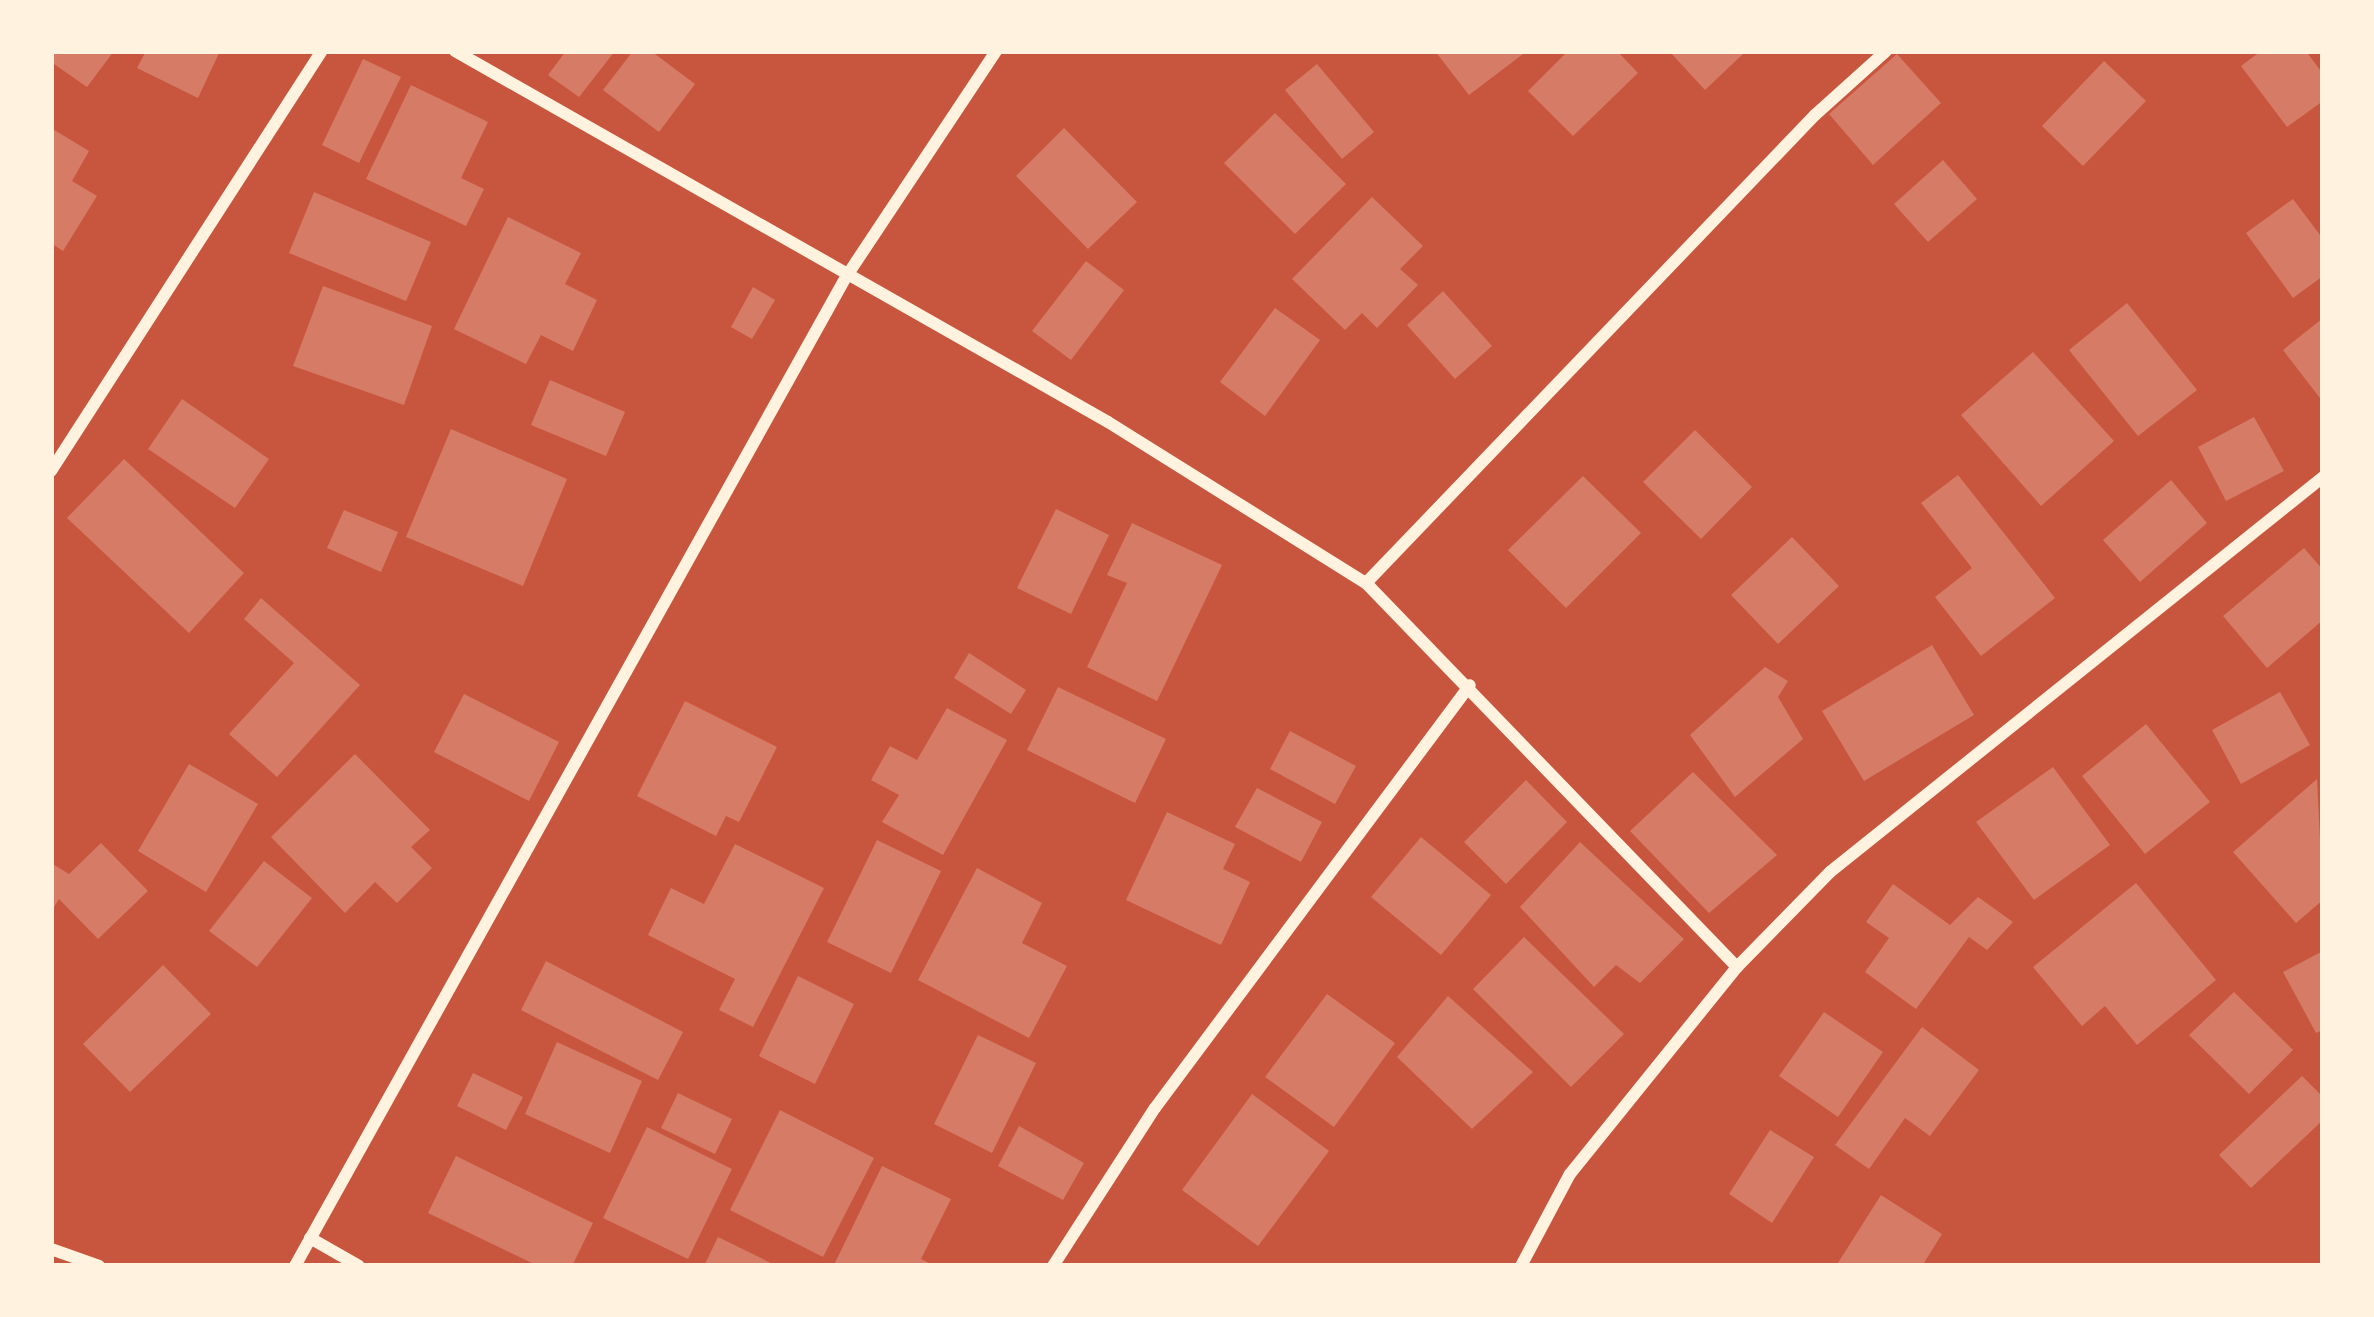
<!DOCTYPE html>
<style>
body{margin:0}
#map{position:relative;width:2374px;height:1317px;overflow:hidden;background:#c8553d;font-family:Signika,sans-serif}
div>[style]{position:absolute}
.building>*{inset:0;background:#d67c66}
.minor>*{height:12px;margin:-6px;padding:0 6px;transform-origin:6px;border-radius:6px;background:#fff3e0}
span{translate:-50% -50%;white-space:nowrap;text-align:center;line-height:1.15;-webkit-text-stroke:12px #fff3e0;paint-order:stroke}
.frame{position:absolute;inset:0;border:54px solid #fff3e0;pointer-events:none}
</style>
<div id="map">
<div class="building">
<div style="clip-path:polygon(51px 51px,114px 51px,87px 87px,51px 62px)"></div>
<div style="clip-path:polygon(146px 51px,220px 51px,198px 98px,137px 68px)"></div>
<div style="clip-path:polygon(566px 51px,615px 51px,579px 97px,548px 75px)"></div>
<div style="clip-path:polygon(633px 51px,651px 51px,695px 84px,659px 132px,603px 90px)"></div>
<div style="clip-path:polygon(1435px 51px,1527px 51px,1469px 95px)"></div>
<div style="clip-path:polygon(1568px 51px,1617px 51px,1638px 73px,1573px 136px,1528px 91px)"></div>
<div style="clip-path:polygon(1669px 51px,1742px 51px,1744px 53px,1705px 90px)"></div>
<div style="clip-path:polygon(2261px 51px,2306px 51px,2323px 74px,2323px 101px,2287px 127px,2241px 66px)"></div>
<div style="clip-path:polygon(1897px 54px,1941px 103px,1873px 165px,1829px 114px)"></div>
<div style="clip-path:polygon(363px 59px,401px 77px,359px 163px,322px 145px)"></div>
<div style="clip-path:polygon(2104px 61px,2146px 101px,2083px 166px,2042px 126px)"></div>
<div style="clip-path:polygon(1317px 64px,1374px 132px,1342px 159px,1285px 90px)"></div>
<div style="clip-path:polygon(411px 85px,488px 122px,461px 178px,484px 189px,466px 226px,366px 179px)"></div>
<div style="clip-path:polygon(1275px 113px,1346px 184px,1295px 234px,1224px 163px)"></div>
<div style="clip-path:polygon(51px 128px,89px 151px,72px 181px,97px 196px,63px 251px,51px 243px)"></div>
<div style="clip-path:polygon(1064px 128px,1137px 202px,1088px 249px,1016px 176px)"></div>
<div style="clip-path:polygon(1943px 160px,1977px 199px,1928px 242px,1894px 204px)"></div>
<div style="clip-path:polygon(314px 192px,431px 242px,406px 301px,289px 253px)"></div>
<div style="clip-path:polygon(1372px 197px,1423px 246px,1400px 269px,1418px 285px,1377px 328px,1362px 313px,1345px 330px,1292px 279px)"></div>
<div style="clip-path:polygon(2293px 199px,2323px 239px,2323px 276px,2293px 298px,2246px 233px)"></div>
<div style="clip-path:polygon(508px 217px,581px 253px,565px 284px,597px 300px,573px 351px,541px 335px,526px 364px,454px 329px)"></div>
<div style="clip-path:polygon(1086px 261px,1124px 290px,1071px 360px,1032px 331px)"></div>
<div style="clip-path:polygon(323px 286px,432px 326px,404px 405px,293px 366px)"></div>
<div style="clip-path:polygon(753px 287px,775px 300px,752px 339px,731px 327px)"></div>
<div style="clip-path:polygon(1443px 291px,1492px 346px,1455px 379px,1407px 325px)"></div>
<div style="clip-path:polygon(2127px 303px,2197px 390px,2138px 436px,2069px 350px)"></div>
<div style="clip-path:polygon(1275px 308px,1320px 340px,1265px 416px,1220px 382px)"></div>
<div style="clip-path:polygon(2323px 318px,2323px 402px,2283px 350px)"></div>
<div style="clip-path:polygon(2033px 352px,2114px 441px,2041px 506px,1961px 415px)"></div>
<div style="clip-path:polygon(550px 380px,625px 412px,606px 456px,531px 425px)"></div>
<div style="clip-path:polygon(182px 399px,269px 459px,235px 508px,148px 449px)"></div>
<div style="clip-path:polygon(2254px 417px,2284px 471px,2226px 501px,2198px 447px)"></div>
<div style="clip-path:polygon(451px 429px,567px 479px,523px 586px,406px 537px)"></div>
<div style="clip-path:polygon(1695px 430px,1752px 487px,1701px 539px,1643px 482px)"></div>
<div style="clip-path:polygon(124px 459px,244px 573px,189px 633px,67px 518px)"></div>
<div style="clip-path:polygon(1958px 475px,2055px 598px,1981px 656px,1935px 597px,1972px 568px,1921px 503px)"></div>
<div style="clip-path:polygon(1583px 476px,1641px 533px,1566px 608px,1508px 550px)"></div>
<div style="clip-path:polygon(2171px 480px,2207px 523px,2140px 582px,2103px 540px)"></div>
<div style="clip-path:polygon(1056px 509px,1109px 535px,1071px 614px,1017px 588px)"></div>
<div style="clip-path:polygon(344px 510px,398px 532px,381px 572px,327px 548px)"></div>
<div style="clip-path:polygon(1132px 523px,1222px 565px,1157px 701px,1087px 667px,1127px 583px,1107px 575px)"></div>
<div style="clip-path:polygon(1792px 537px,1839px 586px,1778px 644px,1731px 595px)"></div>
<div style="clip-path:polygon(2304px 548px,2323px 570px,2323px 620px,2267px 668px,2223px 616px)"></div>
<div style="clip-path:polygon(261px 598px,360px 685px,277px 777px,229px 734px,294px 663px,244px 619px)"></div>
<div style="clip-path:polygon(1932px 645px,1974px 715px,1864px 781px,1822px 711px)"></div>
<div style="clip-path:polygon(969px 653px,1026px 690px,1011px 714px,954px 678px)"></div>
<div style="clip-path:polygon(1765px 667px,1788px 681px,1778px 697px,1803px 739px,1735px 797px,1690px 735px)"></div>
<div style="clip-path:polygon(1058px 687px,1166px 739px,1135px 803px,1027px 750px)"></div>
<div style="clip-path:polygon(2280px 692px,2310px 745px,2241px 784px,2212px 730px)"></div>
<div style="clip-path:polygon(464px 694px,559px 742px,529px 801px,434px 752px)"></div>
<div style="clip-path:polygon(685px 701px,777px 747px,739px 822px,726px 816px,716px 836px,637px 796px)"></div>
<div style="clip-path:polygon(947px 708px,1007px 740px,943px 855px,882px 822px,899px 795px,871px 780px,890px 746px,917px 760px)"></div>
<div style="clip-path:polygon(2146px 724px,2210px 802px,2145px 854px,2082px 776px)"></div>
<div style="clip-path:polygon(1290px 731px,1356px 766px,1335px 804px,1270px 769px)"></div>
<div style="clip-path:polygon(355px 754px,430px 830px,411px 847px,432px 868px,397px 903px,375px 882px,345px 913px,271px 837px)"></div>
<div style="clip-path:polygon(189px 764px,258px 804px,206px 892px,138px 851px)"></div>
<div style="clip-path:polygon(2053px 767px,2110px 845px,2034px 900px,1976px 822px)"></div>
<div style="clip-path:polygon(1693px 772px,1777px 855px,1709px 913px,1630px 831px)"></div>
<div style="clip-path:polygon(2317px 779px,2323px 900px,2296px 923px,2233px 852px)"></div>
<div style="clip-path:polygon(1526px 780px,1567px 822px,1506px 884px,1464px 842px)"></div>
<div style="clip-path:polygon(1257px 788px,1322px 822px,1301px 862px,1235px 827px)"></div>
<div style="clip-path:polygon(1167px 812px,1235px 844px,1223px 869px,1250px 882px,1221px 945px,1126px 900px)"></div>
<div style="clip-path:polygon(1421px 837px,1491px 895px,1441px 955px,1371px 897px)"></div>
<div style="clip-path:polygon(877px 840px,941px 871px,891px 973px,827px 942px)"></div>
<div style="clip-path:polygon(1580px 842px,1684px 939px,1640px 983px,1616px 965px,1594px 987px,1520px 907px)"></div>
<div style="clip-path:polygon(101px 843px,148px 891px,98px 939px,59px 899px,51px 912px,51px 863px,69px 874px)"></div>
<div style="clip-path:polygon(735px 844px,824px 888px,753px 1027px,719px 1010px,735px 979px,648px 935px,671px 888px,704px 904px)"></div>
<div style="clip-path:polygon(264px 861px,312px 898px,257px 967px,209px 931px)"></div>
<div style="clip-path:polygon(977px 868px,1042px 903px,1022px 943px,1067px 966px,1029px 1038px,918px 980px)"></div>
<div style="clip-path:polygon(2136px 883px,2216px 980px,2137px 1045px,2105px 1006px,2082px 1026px,2033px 967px)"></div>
<div style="clip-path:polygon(1893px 884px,1950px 925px,1978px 897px,2013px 922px,1987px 950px,1969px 937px,1916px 1009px,1865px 972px,1889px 938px,1866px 922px)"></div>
<div style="clip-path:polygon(1524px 937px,1624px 1034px,1571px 1087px,1473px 989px)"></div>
<div style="clip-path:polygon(2323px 951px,2323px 1030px,2316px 1033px,2283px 972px)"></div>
<div style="clip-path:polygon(546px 961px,683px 1032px,658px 1080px,521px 1010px)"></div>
<div style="clip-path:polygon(163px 965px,211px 1014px,130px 1092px,83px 1044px)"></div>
<div style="clip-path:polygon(798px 976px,854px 1004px,815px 1084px,759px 1056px)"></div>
<div style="clip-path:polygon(2234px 992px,2293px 1050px,2249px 1094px,2189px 1035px)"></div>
<div style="clip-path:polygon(1327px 994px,1395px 1043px,1334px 1127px,1265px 1077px)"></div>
<div style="clip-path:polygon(1448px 996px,1533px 1072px,1472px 1129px,1397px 1057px)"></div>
<div style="clip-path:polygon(1824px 1012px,1883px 1052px,1838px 1117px,1779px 1076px)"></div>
<div style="clip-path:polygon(1922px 1027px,1979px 1070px,1930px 1136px,1905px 1118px,1869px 1169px,1835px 1145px)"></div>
<div style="clip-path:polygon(978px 1035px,1036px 1063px,992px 1153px,934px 1124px)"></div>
<div style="clip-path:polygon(557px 1042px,642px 1081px,610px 1153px,525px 1114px)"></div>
<div style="clip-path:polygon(473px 1073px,523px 1097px,506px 1130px,457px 1106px)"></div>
<div style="clip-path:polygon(2302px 1076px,2323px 1097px,2323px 1120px,2251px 1188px,2219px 1155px)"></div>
<div style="clip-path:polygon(678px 1093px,732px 1119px,715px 1154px,661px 1128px)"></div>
<div style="clip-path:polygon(1252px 1094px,1329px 1151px,1258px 1246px,1182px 1190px)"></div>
<div style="clip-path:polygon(780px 1110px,874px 1158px,823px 1257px,730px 1210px)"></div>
<div style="clip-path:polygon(1019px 1126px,1084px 1163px,1063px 1200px,998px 1166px)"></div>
<div style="clip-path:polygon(647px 1127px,732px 1169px,688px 1259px,603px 1218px)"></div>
<div style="clip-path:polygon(1770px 1130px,1814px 1157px,1772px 1223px,1729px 1194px)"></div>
<div style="clip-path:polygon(456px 1156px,593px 1223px,572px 1266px,538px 1266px,428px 1213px)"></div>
<div style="clip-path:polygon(882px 1166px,951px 1199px,921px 1259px,935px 1266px,834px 1265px)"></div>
<div style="clip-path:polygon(1881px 1195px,1942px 1234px,1922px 1266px,1836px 1266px)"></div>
<div style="clip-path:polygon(718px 1237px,777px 1266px,704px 1266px)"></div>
</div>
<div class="minor">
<div style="left:455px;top:51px;width:751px;rotate:29.6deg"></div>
<div style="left:1108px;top:422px;width:304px;rotate:32deg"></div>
<div style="left:1366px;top:583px;width:534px;rotate:45.99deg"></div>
<div style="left:51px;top:471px;width:500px;rotate:-57.2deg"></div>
<div style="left:1366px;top:583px;width:649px;rotate:-46.19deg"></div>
<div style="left:1815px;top:115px;width:96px;rotate:-42deg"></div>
<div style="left:310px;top:1238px;width:56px;rotate:29.7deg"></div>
<div style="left:51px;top:1249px;width:51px;rotate:19.5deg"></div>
<div style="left:295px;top:1266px;width:1132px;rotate:-60.88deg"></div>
<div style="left:846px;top:277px;width:271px;rotate:-56.4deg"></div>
<div style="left:1053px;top:1266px;width:188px;rotate:-57.2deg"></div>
<div style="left:1155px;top:1108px;width:527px;rotate:-53.33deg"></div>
<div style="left:1521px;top:1266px;width:104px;rotate:-62deg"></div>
<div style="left:1570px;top:1174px;width:266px;rotate:-51.1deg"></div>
<div style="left:1737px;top:967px;width:133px;rotate:-45.6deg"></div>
<div style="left:1830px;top:872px;width:632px;rotate:-38.7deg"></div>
</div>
<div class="frame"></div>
</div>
